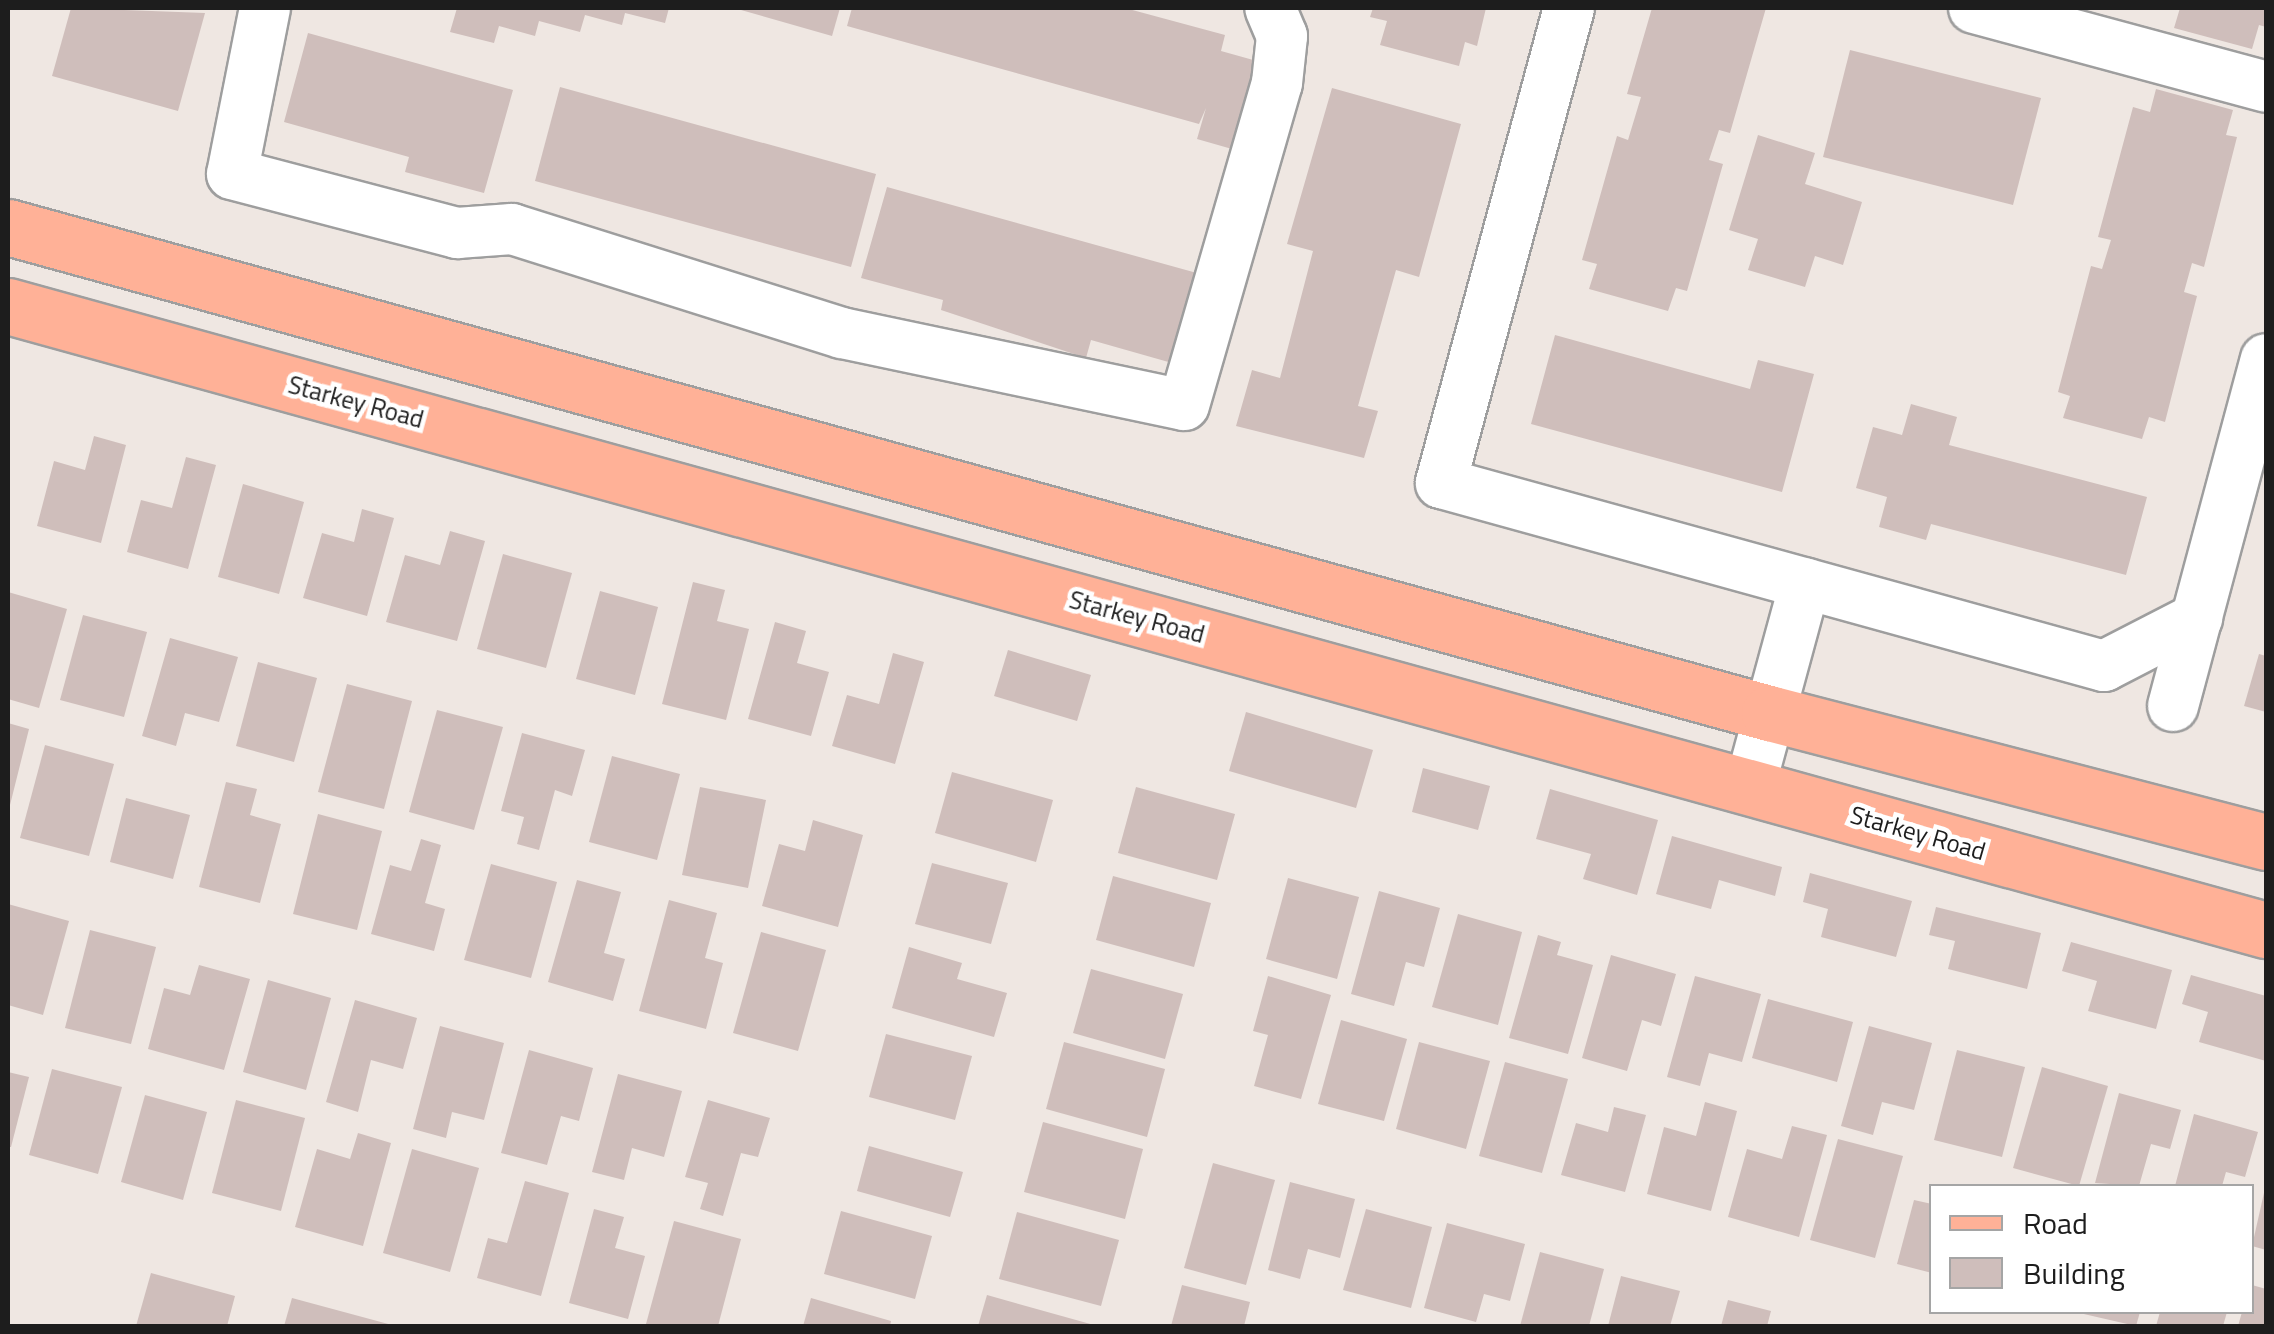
<!DOCTYPE html>
<style>
body{margin:0}
#map{position:relative;width:2274px;height:1334px;overflow:hidden;background:#efe7e2;font-family:"Titillium Web",sans-serif}
div>[style]{position:absolute}
.building>*{inset:0;background:#cfbebb}
.roads{filter:drop-shadow(2px 0 #9e9e9e) drop-shadow(-2px 0 #9e9e9e) drop-shadow(0 2px #9e9e9e) drop-shadow(0 -2px #9e9e9e)}
.minor>*{height:50px;margin:-25px;padding:0 25px;transform-origin:25px;border-radius:25px;background:#fff}
.major>*{height:55px;margin:-27.5px;padding:0 27.5px;transform-origin:27.5px;border-radius:27.5px;background:#ffb197}
span{translate:-50% -50%;white-space:nowrap;text-align:center;line-height:1.15;-webkit-text-stroke:9px #fff;paint-order:stroke}
.street-label{font-size:25px;color:#1d1d1d}
.frame{position:absolute;inset:0;border:10px solid #1d1d1d;pointer-events:none}
.legend{position:absolute;left:1929px;top:1184px;width:325px;height:130px;box-sizing:border-box;background:#fff;border:2px solid #a5a5a5;margin:0;padding:12px 18px;list-style:none;font-size:30px;color:#1d1d1d}
.legend li{display:flex;align-items:center;gap:20px;height:50px}
.legend b{width:50px;border:2px solid #a5a5a5}
</style>
<div id="map">
<div class="building">
<div style="clip-path:polygon(71px 8px,205px 13px,178px 111px,52px 76px)"></div>
<div style="clip-path:polygon(457px 8px,669px 8px,665px 23px,625px 13px,622px 25px,585px 15px,580px 32px,539px 21px,535px 36px,499px 26px,494px 43px,450px 32px)"></div>
<div style="clip-path:polygon(734px 8px,840px 8px,832px 36px)"></div>
<div style="clip-path:polygon(852px 8px,1125px 8px,1225px 35px,1221px 51px,1264px 63px,1239px 151px,1197px 139px,1206px 108px,1199px 124px,847px 26px)"></div>
<div style="clip-path:polygon(1373px 8px,1486px 8px,1477px 46px,1465px 42px,1459px 66px,1380px 45px,1387px 21px,1370px 17px)"></div>
<div style="clip-path:polygon(1652px 8px,1766px 8px,1730px 133px,1719px 130px,1709px 160px,1723px 164px,1687px 291px,1676px 288px,1668px 311px,1589px 289px,1597px 264px,1582px 260px,1617px 136px,1628px 140px,1641px 97px,1627px 94px)"></div>
<div style="clip-path:polygon(2180px 8px,2266px 8px,2266px 27px,2259px 25px,2252px 49px,2174px 28px)"></div>
<div style="clip-path:polygon(308px 33px,513px 90px,484px 193px,405px 172px,409px 157px,284px 122px)"></div>
<div style="clip-path:polygon(1850px 50px,2041px 98px,2013px 205px,1823px 157px)"></div>
<div style="clip-path:polygon(560px 87px,876px 174px,851px 267px,535px 181px)"></div>
<div style="clip-path:polygon(1332px 88px,1461px 124px,1419px 277px,1396px 270px,1358px 406px,1378px 411px,1364px 458px,1236px 426px,1252px 370px,1280px 378px,1313px 251px,1287px 244px)"></div>
<div style="clip-path:polygon(2156px 89px,2233px 110px,2226px 135px,2237px 137px,2204px 267px,2192px 263px,2184px 292px,2197px 296px,2165px 422px,2149px 417px,2142px 439px,2063px 418px,2070px 396px,2058px 392px,2091px 266px,2102px 269px,2111px 240px,2098px 237px,2133px 107px,2150px 112px)"></div>
<div style="clip-path:polygon(1758px 135px,1815px 153px,1805px 184px,1862px 202px,1843px 265px,1815px 256px,1805px 287px,1748px 270px,1758px 239px,1729px 230px)"></div>
<div style="clip-path:polygon(887px 187px,1204px 275px,1179px 365px,1091px 340px,1086px 358px,941px 310px,943px 300px,861px 278px)"></div>
<div style="clip-path:polygon(1555px 335px,1750px 389px,1758px 360px,1814px 374px,1782px 492px,1531px 424px)"></div>
<div style="clip-path:polygon(1911px 404px,1957px 417px,1949px 445px,2147px 497px,2126px 575px,1931px 524px,1926px 540px,1879px 527px,1887px 497px,1856px 488px,1873px 427px,1902px 435px)"></div>
<div style="clip-path:polygon(94px 436px,126px 445px,101px 543px,37px 526px,54px 461px,85px 470px)"></div>
<div style="clip-path:polygon(186px 457px,216px 465px,188px 569px,127px 552px,141px 500px,172px 508px)"></div>
<div style="clip-path:polygon(243px 484px,304px 502px,279px 594px,218px 577px)"></div>
<div style="clip-path:polygon(362px 509px,394px 518px,367px 616px,303px 598px,322px 533px,354px 542px)"></div>
<div style="clip-path:polygon(450px 531px,485px 541px,457px 641px,386px 622px,405px 555px,440px 565px)"></div>
<div style="clip-path:polygon(503px 554px,572px 573px,546px 668px,477px 649px)"></div>
<div style="clip-path:polygon(693px 582px,725px 590px,717px 621px,749px 629px,726px 720px,662px 704px)"></div>
<div style="clip-path:polygon(600px 591px,658px 607px,635px 695px,576px 679px)"></div>
<div style="clip-path:polygon(8px 592px,67px 609px,39px 708px,8px 699px)"></div>
<div style="clip-path:polygon(83px 615px,147px 632px,124px 717px,60px 700px)"></div>
<div style="clip-path:polygon(775px 622px,806px 631px,797px 663px,829px 672px,811px 736px,748px 719px)"></div>
<div style="clip-path:polygon(170px 638px,238px 657px,219px 722px,185px 713px,176px 746px,142px 736px)"></div>
<div style="clip-path:polygon(1008px 650px,1091px 675px,1077px 721px,994px 696px)"></div>
<div style="clip-path:polygon(893px 653px,924px 662px,895px 764px,832px 746px,847px 695px,879px 704px)"></div>
<div style="clip-path:polygon(2259px 654px,2266px 656px,2266px 712px,2244px 706px)"></div>
<div style="clip-path:polygon(258px 662px,317px 678px,294px 762px,236px 746px)"></div>
<div style="clip-path:polygon(347px 684px,412px 701px,384px 809px,318px 792px)"></div>
<div style="clip-path:polygon(437px 710px,503px 727px,474px 830px,409px 812px)"></div>
<div style="clip-path:polygon(1246px 712px,1373px 750px,1356px 808px,1229px 771px)"></div>
<div style="clip-path:polygon(8px 723px,29px 729px,9px 809px,8px 809px)"></div>
<div style="clip-path:polygon(522px 733px,585px 750px,572px 796px,555px 790px,539px 850px,517px 844px,524px 817px,501px 811px)"></div>
<div style="clip-path:polygon(45px 745px,114px 764px,89px 856px,20px 838px)"></div>
<div style="clip-path:polygon(612px 756px,680px 774px,657px 860px,589px 842px)"></div>
<div style="clip-path:polygon(1423px 768px,1490px 786px,1478px 830px,1412px 812px)"></div>
<div style="clip-path:polygon(952px 772px,1053px 800px,1036px 862px,935px 833px)"></div>
<div style="clip-path:polygon(226px 782px,257px 789px,250px 815px,281px 824px,260px 903px,199px 887px)"></div>
<div style="clip-path:polygon(700px 787px,766px 800px,748px 888px,682px 875px)"></div>
<div style="clip-path:polygon(1136px 787px,1235px 814px,1217px 880px,1118px 853px)"></div>
<div style="clip-path:polygon(1550px 789px,1658px 820px,1637px 895px,1583px 879px,1591px 854px,1536px 839px)"></div>
<div style="clip-path:polygon(126px 798px,190px 815px,173px 879px,110px 862px)"></div>
<div style="clip-path:polygon(318px 814px,382px 831px,357px 930px,293px 914px)"></div>
<div style="clip-path:polygon(813px 820px,863px 835px,838px 927px,762px 906px,779px 844px,805px 851px)"></div>
<div style="clip-path:polygon(1672px 836px,1782px 867px,1775px 896px,1719px 880px,1711px 909px,1656px 894px)"></div>
<div style="clip-path:polygon(421px 839px,441px 845px,425px 903px,445px 909px,434px 951px,371px 934px,390px 865px,411px 871px)"></div>
<div style="clip-path:polygon(932px 863px,1008px 883px,991px 944px,915px 924px)"></div>
<div style="clip-path:polygon(491px 864px,557px 882px,531px 978px,464px 960px)"></div>
<div style="clip-path:polygon(1810px 873px,1912px 901px,1896px 957px,1821px 937px,1828px 909px,1803px 902px)"></div>
<div style="clip-path:polygon(1113px 876px,1211px 903px,1194px 967px,1096px 940px)"></div>
<div style="clip-path:polygon(1288px 878px,1359px 897px,1337px 979px,1266px 959px)"></div>
<div style="clip-path:polygon(577px 880px,621px 892px,604px 953px,625px 959px,613px 1001px,548px 982px)"></div>
<div style="clip-path:polygon(1379px 891px,1440px 908px,1424px 967px,1406px 962px,1394px 1006px,1351px 994px)"></div>
<div style="clip-path:polygon(669px 900px,717px 913px,705px 958px,723px 963px,706px 1029px,639px 1011px)"></div>
<div style="clip-path:polygon(8px 904px,69px 921px,43px 1015px,8px 1005px)"></div>
<div style="clip-path:polygon(1936px 907px,2041px 933px,2027px 989px,1948px 969px,1955px 941px,1929px 935px)"></div>
<div style="clip-path:polygon(1458px 914px,1522px 932px,1498px 1025px,1432px 1007px)"></div>
<div style="clip-path:polygon(90px 930px,156px 947px,131px 1044px,65px 1028px)"></div>
<div style="clip-path:polygon(761px 932px,826px 950px,798px 1051px,733px 1033px)"></div>
<div style="clip-path:polygon(1538px 935px,1561px 942px,1557px 955px,1593px 965px,1568px 1054px,1509px 1038px)"></div>
<div style="clip-path:polygon(2071px 942px,2172px 970px,2156px 1029px,2088px 1011px,2097px 981px,2062px 971px)"></div>
<div style="clip-path:polygon(909px 947px,962px 963px,957px 979px,1007px 993px,994px 1037px,892px 1008px)"></div>
<div style="clip-path:polygon(1611px 955px,1676px 974px,1661px 1026px,1642px 1020px,1627px 1071px,1582px 1058px)"></div>
<div style="clip-path:polygon(199px 965px,250px 979px,224px 1070px,148px 1049px,164px 988px,190px 995px)"></div>
<div style="clip-path:polygon(1091px 969px,1183px 994px,1165px 1059px,1073px 1033px)"></div>
<div style="clip-path:polygon(2191px 975px,2266px 996px,2266px 1061px,2199px 1042px,2208px 1012px,2182px 1004px)"></div>
<div style="clip-path:polygon(1268px 976px,1331px 995px,1301px 1099px,1254px 1086px,1268px 1035px,1253px 1031px)"></div>
<div style="clip-path:polygon(1695px 976px,1761px 994px,1742px 1062px,1709px 1053px,1700px 1086px,1667px 1077px)"></div>
<div style="clip-path:polygon(268px 980px,331px 998px,306px 1090px,243px 1072px)"></div>
<div style="clip-path:polygon(1768px 999px,1853px 1022px,1837px 1082px,1752px 1058px)"></div>
<div style="clip-path:polygon(355px 1000px,417px 1018px,403px 1069px,371px 1060px,358px 1112px,326px 1102px)"></div>
<div style="clip-path:polygon(1341px 1020px,1407px 1039px,1384px 1121px,1318px 1104px)"></div>
<div style="clip-path:polygon(440px 1026px,504px 1043px,484px 1120px,452px 1112px,446px 1138px,413px 1129px)"></div>
<div style="clip-path:polygon(1869px 1026px,1932px 1043px,1914px 1110px,1882px 1102px,1873px 1135px,1841px 1126px)"></div>
<div style="clip-path:polygon(886px 1034px,972px 1056px,955px 1120px,869px 1097px)"></div>
<div style="clip-path:polygon(1064px 1042px,1165px 1069px,1147px 1137px,1046px 1109px)"></div>
<div style="clip-path:polygon(1419px 1042px,1490px 1061px,1466px 1149px,1396px 1129px)"></div>
<div style="clip-path:polygon(529px 1050px,593px 1068px,579px 1121px,561px 1116px,547px 1165px,501px 1153px)"></div>
<div style="clip-path:polygon(1957px 1050px,2025px 1067px,2002px 1157px,1934px 1140px)"></div>
<div style="clip-path:polygon(1505px 1062px,1568px 1079px,1542px 1173px,1479px 1156px)"></div>
<div style="clip-path:polygon(2042px 1067px,2108px 1086px,2079px 1186px,2013px 1168px)"></div>
<div style="clip-path:polygon(52px 1069px,122px 1087px,98px 1174px,29px 1155px)"></div>
<div style="clip-path:polygon(8px 1072px,29px 1077px,11px 1147px,8px 1147px)"></div>
<div style="clip-path:polygon(618px 1074px,682px 1091px,664px 1157px,632px 1148px,624px 1180px,592px 1172px)"></div>
<div style="clip-path:polygon(2119px 1093px,2181px 1110px,2170px 1149px,2151px 1144px,2139px 1186px,2095px 1183px)"></div>
<div style="clip-path:polygon(145px 1095px,207px 1112px,183px 1200px,121px 1182px)"></div>
<div style="clip-path:polygon(236px 1100px,305px 1118px,281px 1211px,212px 1193px)"></div>
<div style="clip-path:polygon(708px 1100px,770px 1118px,758px 1157px,741px 1153px,723px 1216px,700px 1209px,708px 1183px,685px 1177px)"></div>
<div style="clip-path:polygon(1705px 1102px,1737px 1111px,1711px 1211px,1647px 1194px,1664px 1127px,1696px 1136px)"></div>
<div style="clip-path:polygon(1614px 1107px,1646px 1115px,1625px 1192px,1561px 1175px,1576px 1123px,1608px 1132px)"></div>
<div style="clip-path:polygon(2194px 1114px,2258px 1132px,2245px 1177px,2226px 1172px,2222px 1186px,2175px 1186px)"></div>
<div style="clip-path:polygon(1043px 1122px,1143px 1149px,1125px 1219px,1024px 1192px)"></div>
<div style="clip-path:polygon(1792px 1126px,1827px 1135px,1799px 1237px,1728px 1217px,1747px 1149px,1782px 1159px)"></div>
<div style="clip-path:polygon(358px 1133px,391px 1143px,363px 1246px,295px 1227px,317px 1149px,350px 1159px)"></div>
<div style="clip-path:polygon(1838px 1139px,1903px 1156px,1875px 1258px,1810px 1240px)"></div>
<div style="clip-path:polygon(869px 1146px,963px 1172px,950px 1217px,857px 1191px)"></div>
<div style="clip-path:polygon(412px 1149px,479px 1168px,450px 1272px,383px 1253px)"></div>
<div style="clip-path:polygon(1213px 1163px,1275px 1180px,1246px 1285px,1184px 1268px)"></div>
<div style="clip-path:polygon(525px 1181px,569px 1193px,541px 1296px,477px 1278px,488px 1238px,507px 1243px)"></div>
<div style="clip-path:polygon(1290px 1182px,1355px 1199px,1340px 1258px,1308px 1249px,1300px 1279px,1268px 1270px)"></div>
<div style="clip-path:polygon(2266px 1184px,2266px 1250px,2252px 1246px)"></div>
<div style="clip-path:polygon(1914px 1200px,1932px 1204px,1932px 1273px,1897px 1264px)"></div>
<div style="clip-path:polygon(594px 1209px,624px 1217px,615px 1248px,645px 1256px,628px 1319px,569px 1303px)"></div>
<div style="clip-path:polygon(1366px 1209px,1432px 1227px,1411px 1308px,1343px 1290px)"></div>
<div style="clip-path:polygon(841px 1211px,932px 1236px,915px 1299px,824px 1274px)"></div>
<div style="clip-path:polygon(1017px 1212px,1119px 1240px,1101px 1306px,999px 1279px)"></div>
<div style="clip-path:polygon(674px 1221px,741px 1239px,718px 1326px,646px 1324px)"></div>
<div style="clip-path:polygon(1447px 1223px,1525px 1244px,1510px 1301px,1484px 1294px,1476px 1322px,1424px 1308px)"></div>
<div style="clip-path:polygon(1540px 1252px,1604px 1269px,1589px 1326px,1520px 1326px)"></div>
<div style="clip-path:polygon(151px 1273px,235px 1296px,227px 1326px,136px 1326px)"></div>
<div style="clip-path:polygon(1621px 1276px,1680px 1291px,1670px 1326px,1608px 1326px)"></div>
<div style="clip-path:polygon(1182px 1285px,1250px 1302px,1244px 1326px,1171px 1326px)"></div>
<div style="clip-path:polygon(2252px 1285px,2266px 1289px,2266px 1326px,2238px 1326px,2242px 1312px,2252px 1312px)"></div>
<div style="clip-path:polygon(987px 1295px,1094px 1325px,1094px 1326px,978px 1326px)"></div>
<div style="clip-path:polygon(292px 1298px,392px 1325px,392px 1326px,284px 1326px)"></div>
<div style="clip-path:polygon(811px 1298px,891px 1321px,890px 1326px,803px 1326px)"></div>
<div style="clip-path:polygon(1728px 1300px,1771px 1311px,1767px 1326px,1721px 1326px)"></div>
<div style="clip-path:polygon(2075px 1312px,2140px 1312px,2136px 1326px)"></div>
<div style="clip-path:polygon(2160px 1312px,2227px 1312px,2223px 1326px,2156px 1326px)"></div>
</div>
<div class="roads">
<div class="minor">
<div style="left:265px;top:8px;width:169px;rotate:101.2deg"></div>
<div style="left:232px;top:174px;width:233px;rotate:14.7deg"></div>
<div style="left:457px;top:233px;width:55px;rotate:-4.2deg"></div>
<div style="left:512px;top:229px;width:346px;rotate:17.5deg"></div>
<div style="left:842px;top:333px;width:349px;rotate:11.9deg"></div>
<div style="left:1184px;top:405px;width:335px;rotate:-73.9deg"></div>
<div style="left:1277px;top:83px;width:47px;rotate:-83.9deg"></div>
<div style="left:1282px;top:36px;width:30px;rotate:-113deg"></div>
<div style="left:1569px;top:8px;width:492px;rotate:105.1deg"></div>
<div style="left:1441px;top:483px;width:688px;rotate:15.43deg"></div>
<div style="left:2104px;top:666px;width:105px;rotate:-27.3deg"></div>
<div style="left:1974px;top:8px;width:302px;rotate:15.1deg"></div>
<div style="left:2173px;top:706px;width:359px;rotate:-75deg"></div>
<div style="left:1750px;top:786px;width:210px;rotate:-74.8deg"></div>
</div>
<div class="major">
<div style="left:8px;top:227px;width:1827px;rotate:15.43deg"></div>
<div style="left:1769px;top:713px;width:513px;rotate:14.55deg"></div>
<div style="left:8px;top:306px;width:2343px;rotate:15.45deg"></div>
</div>
</div>
<div class="street-label">
<span style="left:356px;top:402px;rotate:15deg">Starkey Road</span>
<span style="left:1137px;top:617px;rotate:15deg">Starkey Road</span>
<span style="left:1918px;top:833px;rotate:16deg">Starkey Road</span>
</div>
<div class="frame"></div>
<ul class="legend">
<li><b style="height:12px;background:#ffb197"></b>Road</li>
<li><b style="height:28px;background:#cfbebb"></b>Building</li>
</ul>
</div>
